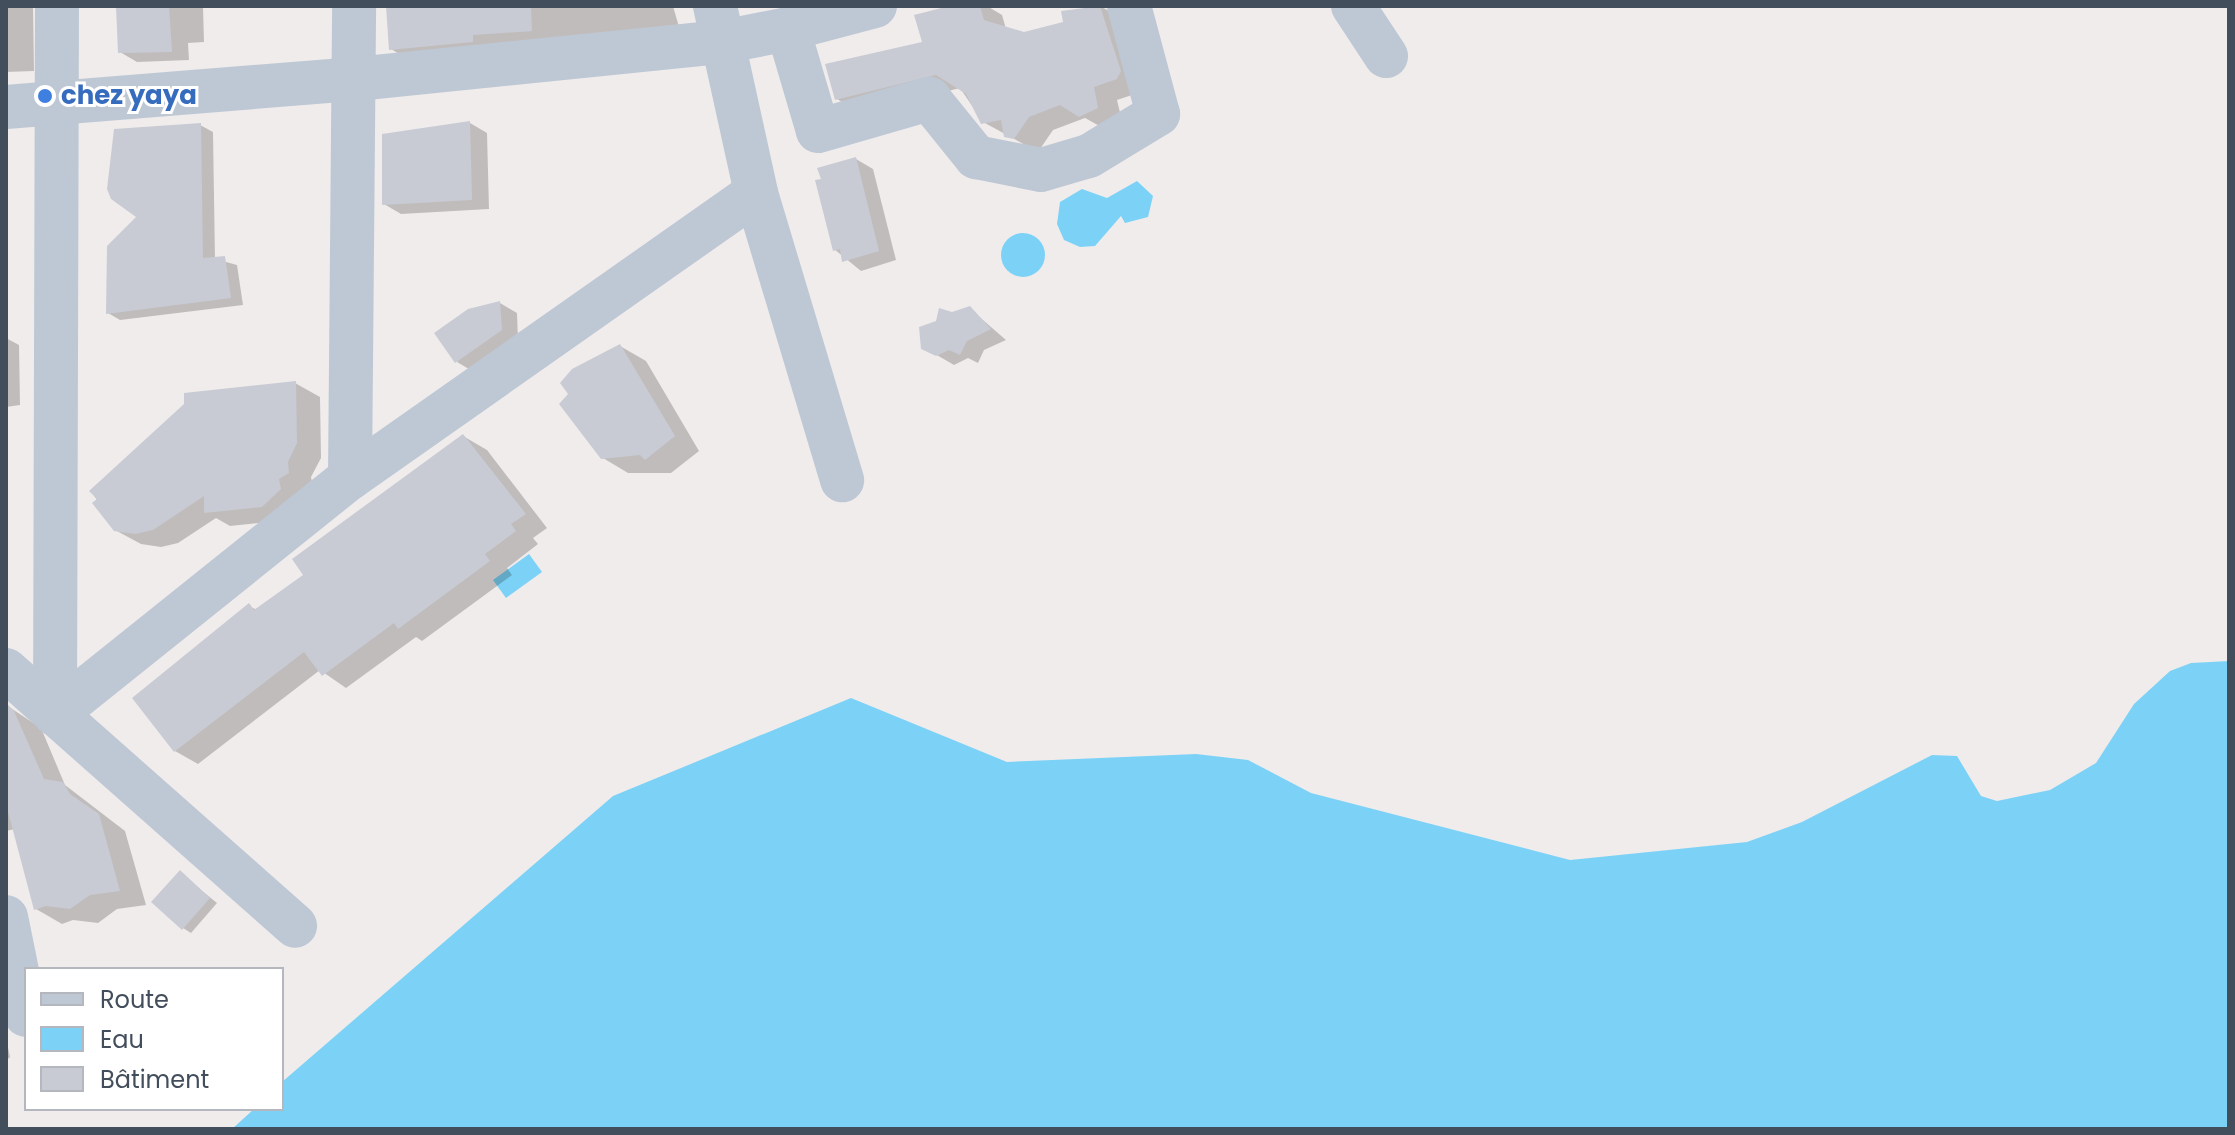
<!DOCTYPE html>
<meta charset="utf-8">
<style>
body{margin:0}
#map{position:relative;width:2235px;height:1135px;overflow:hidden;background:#f0ecec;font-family:Poppins,sans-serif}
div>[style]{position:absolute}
.water>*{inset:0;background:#7cd2f6}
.round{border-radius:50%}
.shadow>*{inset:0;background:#0003}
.building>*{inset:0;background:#c8cbd3}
.minor>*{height:44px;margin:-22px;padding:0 22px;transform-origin:22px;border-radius:22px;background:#bec8d4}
.dots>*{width:22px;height:22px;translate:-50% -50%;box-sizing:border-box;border:4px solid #fff;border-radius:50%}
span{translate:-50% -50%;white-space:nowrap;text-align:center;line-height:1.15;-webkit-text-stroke:6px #fff;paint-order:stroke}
.shop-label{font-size:26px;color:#366cbe;font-weight:700}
.left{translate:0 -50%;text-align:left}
.frame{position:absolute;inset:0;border:8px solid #434e5c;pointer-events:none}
.legend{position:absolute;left:24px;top:967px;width:260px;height:144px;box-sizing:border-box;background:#fff;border:2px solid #b4b8be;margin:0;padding:10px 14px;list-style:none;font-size:24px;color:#434e5c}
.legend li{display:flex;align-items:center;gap:16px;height:40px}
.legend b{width:40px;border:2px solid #b4b8be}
</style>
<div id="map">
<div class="water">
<div style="clip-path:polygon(1137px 181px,1153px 196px,1148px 217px,1125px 223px,1121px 216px,1095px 246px,1080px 247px,1064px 240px,1057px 224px,1060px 202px,1082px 189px,1107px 198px)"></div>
<div class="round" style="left:1001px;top:233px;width:44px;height:44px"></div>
<div style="clip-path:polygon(529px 554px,542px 572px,506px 598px,493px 580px)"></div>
<div style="clip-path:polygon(2229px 661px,2229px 1129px,232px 1129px,254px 1109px,282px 1109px,282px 1082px,613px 796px,851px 698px,1007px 762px,1196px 754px,1248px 760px,1311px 793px,1570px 860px,1747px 842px,1802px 822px,1932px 755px,1957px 756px,1981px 796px,1997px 801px,2050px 790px,2096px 763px,2134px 704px,2170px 671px,2191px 663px)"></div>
</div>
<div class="shadow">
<div style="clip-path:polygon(6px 6px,33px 6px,34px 71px,6px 72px)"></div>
<div style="clip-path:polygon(118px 6px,203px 6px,204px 42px,188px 43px,189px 60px,137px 62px,120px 52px)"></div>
<div style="clip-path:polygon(388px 6px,673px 6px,679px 27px,411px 61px,391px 49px)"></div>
<div style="clip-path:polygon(958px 6px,987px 6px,1002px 15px,1006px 29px,1024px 34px,1065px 23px,1063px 13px,1100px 6px,1123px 19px,1141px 92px,1117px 100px,1122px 121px,1105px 129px,1085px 118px,1053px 130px,1038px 152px,983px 122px,960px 88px,861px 113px,837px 99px,924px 44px)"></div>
<div style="clip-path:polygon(470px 123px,487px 133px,489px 209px,401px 214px,384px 204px)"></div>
<div style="clip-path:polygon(200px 125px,213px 132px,215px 259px,237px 265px,243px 305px,120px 320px,108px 313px,139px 217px)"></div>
<div style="clip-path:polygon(856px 159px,873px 169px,896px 260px,861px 271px,834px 249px)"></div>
<div style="clip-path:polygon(500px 303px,517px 313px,518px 340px,474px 372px,457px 362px)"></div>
<div style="clip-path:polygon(969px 308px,1006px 340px,984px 350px,978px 363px,968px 358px,954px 365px,923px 347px,938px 322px)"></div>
<div style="clip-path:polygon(6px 338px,19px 345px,20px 405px,6px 407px)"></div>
<div style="clip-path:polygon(620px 346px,646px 361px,699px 451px,671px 473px,628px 473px,603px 458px)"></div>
<div style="clip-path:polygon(295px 383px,320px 397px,321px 458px,311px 477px,313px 487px,287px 520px,230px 526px,216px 518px,178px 543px,161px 547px,141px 544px,115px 530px,92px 492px)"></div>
<div style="clip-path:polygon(463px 436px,487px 450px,547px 528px,533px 538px,538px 544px,507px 568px,512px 575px,422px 641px,416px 637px,346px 688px,320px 670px,198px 764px,175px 751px,249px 606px,257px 610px,306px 575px)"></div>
<div style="clip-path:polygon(6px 705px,41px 728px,65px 785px,125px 831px,146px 905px,117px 909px,98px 923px,73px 920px,62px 924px,36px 909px,15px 829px,6px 831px)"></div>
<div style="clip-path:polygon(180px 873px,217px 903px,191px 933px,183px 928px)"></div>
<div style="clip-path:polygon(6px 1038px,10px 1057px,6px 1061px)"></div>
</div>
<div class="building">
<div style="clip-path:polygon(116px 6px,169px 6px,172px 52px,118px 53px)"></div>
<div style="clip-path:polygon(386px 6px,531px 6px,532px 31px,473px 35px,473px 42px,389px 50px)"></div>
<div style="clip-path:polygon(949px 6px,980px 6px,984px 20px,1024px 32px,1063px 22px,1061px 11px,1100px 6px,1121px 71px,1117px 79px,1094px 87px,1098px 108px,1079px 117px,1060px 105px,1029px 117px,1014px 139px,1004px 137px,1001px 120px,981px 124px,966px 94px,936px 75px,835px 100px,825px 64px,922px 42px,914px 15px)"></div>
<div style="clip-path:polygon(470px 121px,472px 200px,382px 205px,382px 134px)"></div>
<div style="clip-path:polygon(201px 123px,203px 258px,225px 256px,231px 298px,106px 314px,107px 246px,136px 217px,111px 199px,107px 189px,114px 129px)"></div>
<div style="clip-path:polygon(856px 157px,879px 251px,842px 262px,840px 249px,833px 251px,815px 180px,821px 179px,817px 168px)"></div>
<div style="clip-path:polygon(500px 301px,502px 330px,455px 363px,434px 333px,468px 309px)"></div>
<div style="clip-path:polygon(970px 306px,991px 329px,967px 341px,960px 355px,949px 350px,936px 356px,921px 349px,919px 327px,936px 321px,939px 308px,952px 312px)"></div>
<div style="clip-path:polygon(620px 344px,675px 436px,645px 460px,640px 455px,601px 459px,559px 404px,568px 394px,560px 383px,572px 369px)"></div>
<div style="clip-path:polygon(296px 381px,297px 443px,288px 462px,289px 473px,279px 479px,281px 489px,262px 507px,204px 513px,204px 496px,153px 530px,135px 534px,114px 531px,92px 503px,97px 499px,89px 491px,184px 404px,184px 393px)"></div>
<div style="clip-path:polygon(463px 434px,526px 514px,511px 524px,516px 531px,485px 554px,490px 561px,398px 629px,394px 623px,322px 676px,304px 652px,174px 752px,132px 698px,249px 603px,254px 610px,303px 575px,292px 559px)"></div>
<div style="clip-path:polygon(6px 703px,14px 711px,44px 779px,63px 782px,70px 794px,99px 814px,120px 891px,90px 895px,70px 909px,46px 906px,34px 910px,6px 804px)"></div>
<div style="clip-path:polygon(180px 870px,210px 898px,182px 930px,151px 902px)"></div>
</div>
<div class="minor">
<div style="left:715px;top:6px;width:191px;rotate:77.6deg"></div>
<div style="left:756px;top:193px;width:300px;rotate:73.3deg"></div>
<div style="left:875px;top:6px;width:90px;rotate:165.2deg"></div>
<div style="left:788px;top:29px;width:106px;rotate:73.6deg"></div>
<div style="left:818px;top:131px;width:116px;rotate:-16.1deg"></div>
<div style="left:929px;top:99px;width:75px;rotate:51deg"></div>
<div style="left:976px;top:157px;width:66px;rotate:11.3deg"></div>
<div style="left:1041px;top:170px;width:50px;rotate:-16.3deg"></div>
<div style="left:1089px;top:156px;width:81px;rotate:-31.3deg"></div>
<div style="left:1158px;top:114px;width:112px;rotate:-105deg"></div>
<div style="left:1353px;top:6px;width:60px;rotate:56.6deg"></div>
<div style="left:6px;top:107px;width:351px;rotate:-4.6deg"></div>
<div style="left:356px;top:79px;width:368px;rotate:-5.8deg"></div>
<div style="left:722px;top:42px;width:67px;rotate:-11.1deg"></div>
<div style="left:350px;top:478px;width:472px;rotate:-89.5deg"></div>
<div style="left:6px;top:670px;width:386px;rotate:41.5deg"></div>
<div style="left:55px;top:714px;width:378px;rotate:-38.7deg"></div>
<div style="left:350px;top:478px;width:496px;rotate:-35.1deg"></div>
<div style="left:55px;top:714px;width:708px;rotate:-89.84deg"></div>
<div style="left:6px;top:917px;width:100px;rotate:78.5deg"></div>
</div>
<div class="dots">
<div style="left:45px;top:96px;background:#3f7fe0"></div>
</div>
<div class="shop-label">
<span class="left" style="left:61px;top:96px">chez yaya</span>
</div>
<div class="frame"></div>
<ul class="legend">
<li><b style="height:10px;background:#bec8d4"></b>Route</li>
<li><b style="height:22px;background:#7cd2f6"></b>Eau</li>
<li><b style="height:22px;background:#c8cbd3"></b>Bâtiment</li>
</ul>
</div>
